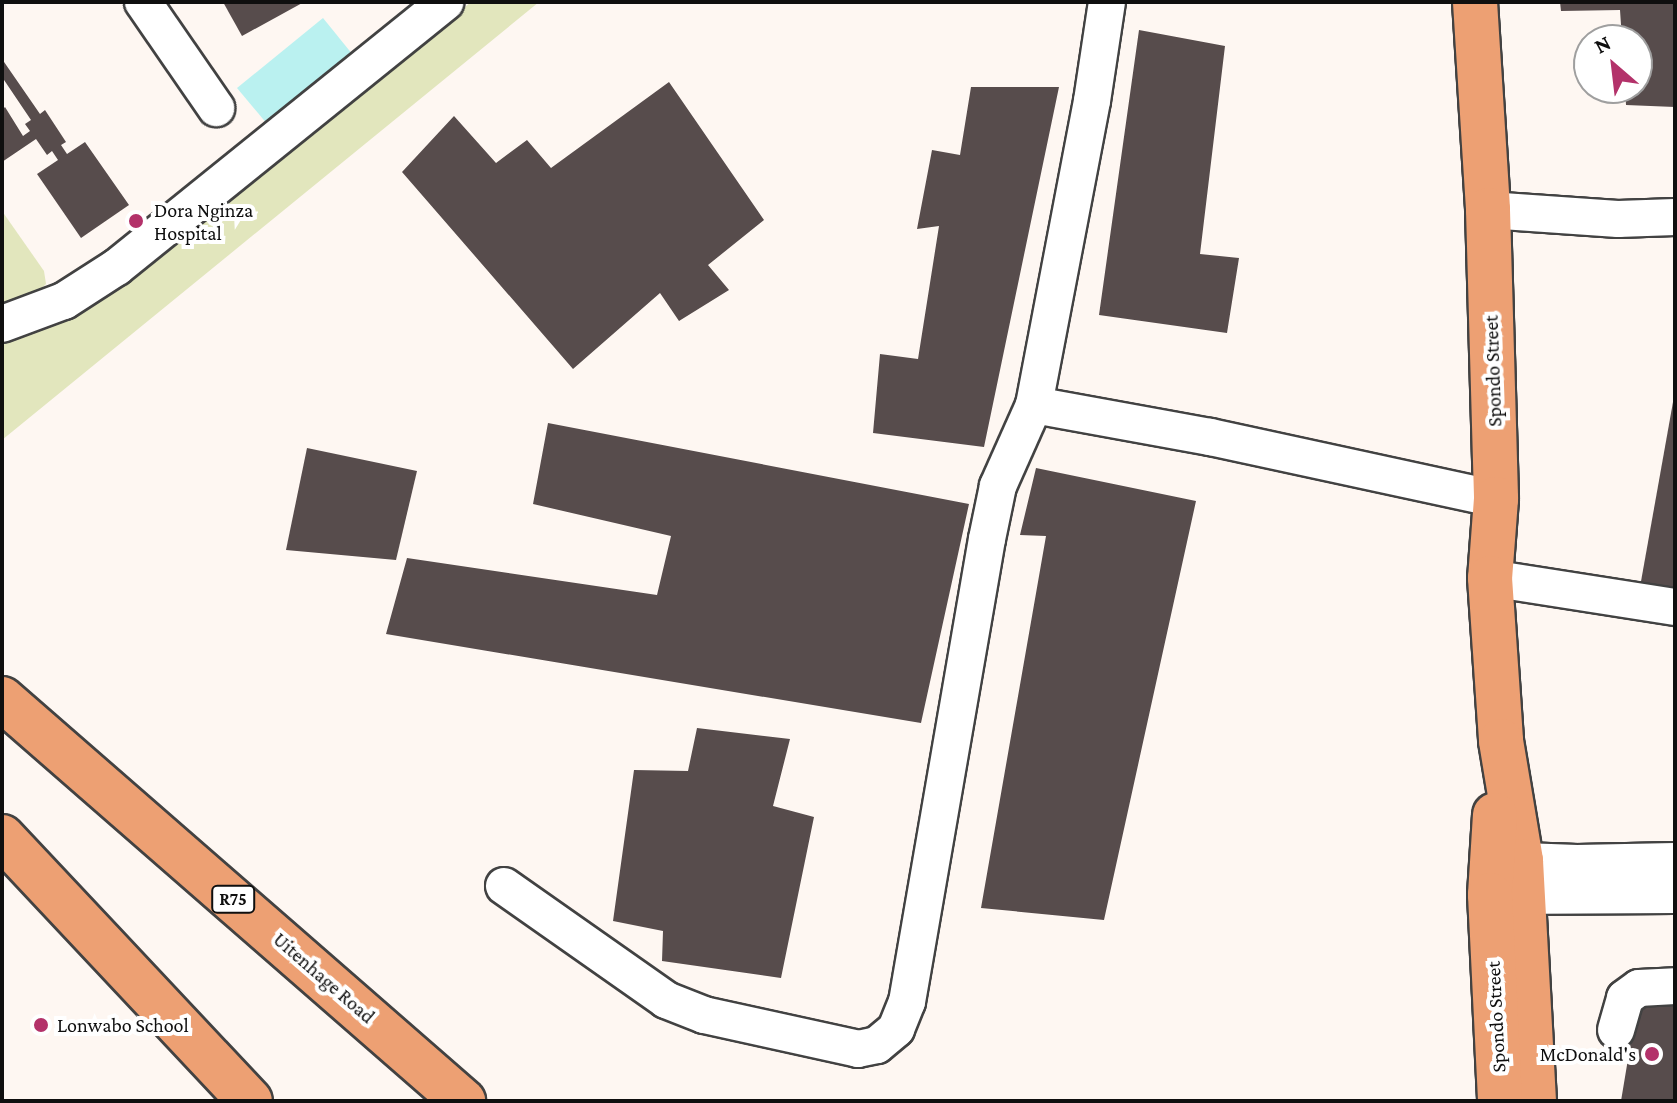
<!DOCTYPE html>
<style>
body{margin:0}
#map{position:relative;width:1677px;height:1103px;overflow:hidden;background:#fef7f2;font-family:"Crimson Pro",serif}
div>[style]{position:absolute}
.green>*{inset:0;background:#e2e6bd}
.water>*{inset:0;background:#baf1f0}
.building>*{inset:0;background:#574c4c}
.roads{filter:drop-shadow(2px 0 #424242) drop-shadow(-2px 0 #424242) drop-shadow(0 2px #424242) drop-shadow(0 -2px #424242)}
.minor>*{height:36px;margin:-18px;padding:0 18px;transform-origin:18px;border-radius:18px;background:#fff}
.major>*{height:44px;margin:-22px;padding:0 22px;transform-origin:22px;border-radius:22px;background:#eda073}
.dots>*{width:22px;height:22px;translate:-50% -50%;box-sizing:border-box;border:4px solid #fff;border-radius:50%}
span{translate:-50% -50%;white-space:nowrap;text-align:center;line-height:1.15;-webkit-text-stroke:8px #fff;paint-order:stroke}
.shield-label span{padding:2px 6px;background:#fff;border:2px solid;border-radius:6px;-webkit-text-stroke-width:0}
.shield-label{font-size:18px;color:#0f0f0f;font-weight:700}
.poi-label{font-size:20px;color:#0f0f0f}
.left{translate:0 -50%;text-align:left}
.right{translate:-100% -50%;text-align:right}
.street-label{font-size:20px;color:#0f0f0f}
.frame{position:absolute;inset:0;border:4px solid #0f0f0f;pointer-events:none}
.north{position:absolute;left:1573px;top:24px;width:80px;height:80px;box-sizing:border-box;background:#fff;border:2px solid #9f9f9f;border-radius:50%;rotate:332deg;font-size:22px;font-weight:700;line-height:32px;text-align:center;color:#0f0f0f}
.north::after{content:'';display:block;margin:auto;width:28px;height:36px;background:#b3326a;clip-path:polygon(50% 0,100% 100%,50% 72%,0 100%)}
</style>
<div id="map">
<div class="green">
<div style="clip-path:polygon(471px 2px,539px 2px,2px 440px,2px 345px,74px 316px,141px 273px)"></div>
<div style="clip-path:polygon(2px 211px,44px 271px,46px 284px,36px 294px,2px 306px)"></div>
</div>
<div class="water">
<div style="clip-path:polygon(323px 18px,353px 55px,268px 125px,237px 88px)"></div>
</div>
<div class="building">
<div style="clip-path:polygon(223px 2px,304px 2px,242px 36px)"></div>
<div style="clip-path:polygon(1560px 2px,1675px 2px,1675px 107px,1626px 105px,1625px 88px,1637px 88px,1637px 40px,1622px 40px,1620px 10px,1561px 11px)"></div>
<div style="clip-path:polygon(1139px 30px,1225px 46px,1200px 254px,1239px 258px,1227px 333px,1099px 315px)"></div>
<div style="clip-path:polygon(2px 59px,40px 114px,45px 110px,66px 142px,61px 145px,67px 154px,85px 142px,129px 205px,81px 238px,37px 174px,58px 160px,52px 151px,47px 155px,36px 139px,2px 162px,2px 110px,5px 107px,23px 136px,30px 131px,25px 124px,31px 120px,2px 77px)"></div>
<div style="clip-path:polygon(669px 82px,764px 220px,708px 265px,729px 290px,679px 321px,660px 293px,573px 369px,402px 172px,454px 116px,496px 163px,527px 140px,551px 168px)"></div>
<div style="clip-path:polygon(971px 87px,1059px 87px,984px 447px,873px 433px,880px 354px,918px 359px,939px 226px,917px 229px,932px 150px,960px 155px)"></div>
<div style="clip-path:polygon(1673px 402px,1675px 402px,1675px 592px,1640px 587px)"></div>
<div style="clip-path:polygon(548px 423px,969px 504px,921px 723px,386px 634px,407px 558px,657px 595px,671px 536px,533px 504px)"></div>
<div style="clip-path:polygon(307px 448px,417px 471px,396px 560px,286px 550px)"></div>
<div style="clip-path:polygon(1036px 468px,1196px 501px,1104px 920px,981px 908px,1046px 536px,1020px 535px)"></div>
<div style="clip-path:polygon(697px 728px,790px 739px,773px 806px,814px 817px,781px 978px,662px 961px,663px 931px,613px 921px,634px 770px,688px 771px)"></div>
<div style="clip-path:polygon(1653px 1001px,1675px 1005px,1675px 1101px,1621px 1101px,1637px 1005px,1652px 1007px)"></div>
</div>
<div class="roads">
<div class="minor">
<div style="left:143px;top:2px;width:129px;rotate:55.4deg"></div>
<div style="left:1488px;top:210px;width:130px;rotate:4deg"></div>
<div style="left:1618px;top:219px;width:57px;rotate:-2deg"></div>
<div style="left:2px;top:324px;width:66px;rotate:-20.4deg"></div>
<div style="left:64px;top:301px;width:63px;rotate:-32.7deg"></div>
<div style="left:117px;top:267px;width:422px;rotate:-38.9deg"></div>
<div style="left:1034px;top:405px;width:179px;rotate:10.3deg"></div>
<div style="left:1210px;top:437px;width:293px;rotate:12.2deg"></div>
<div style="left:1490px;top:578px;width:187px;rotate:8.9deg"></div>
<div style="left:1496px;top:860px;width:81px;rotate:2.1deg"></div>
<div style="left:1577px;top:863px;width:98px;rotate:-1.2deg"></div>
<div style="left:504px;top:886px;width:198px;rotate:35.1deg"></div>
<div style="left:666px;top:1000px;width:41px;rotate:21.5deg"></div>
<div style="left:704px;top:1015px;width:158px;rotate:12.4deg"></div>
<div style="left:858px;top:1049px;width:19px;rotate:-12deg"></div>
<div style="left:877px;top:1045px;width:25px;rotate:-40deg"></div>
<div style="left:896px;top:1029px;width:29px;rotate:-68deg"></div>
<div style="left:907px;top:1002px;width:470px;rotate:-80.2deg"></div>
<div style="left:987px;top:539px;width:54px;rotate:-78.3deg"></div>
<div style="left:998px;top:486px;width:89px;rotate:-66deg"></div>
<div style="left:1034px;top:405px;width:309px;rotate:-79.2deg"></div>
<div style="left:1092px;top:101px;width:100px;rotate:-81.4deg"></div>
<div style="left:1497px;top:896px;width:178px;rotate:-0.3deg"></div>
<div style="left:1616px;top:1030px;width:33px;rotate:-74deg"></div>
<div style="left:1625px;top:998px;width:17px;rotate:-36deg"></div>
<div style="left:1639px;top:988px;width:36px;rotate:-3deg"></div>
</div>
<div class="major">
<div style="left:1475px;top:2px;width:208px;rotate:86.4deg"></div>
<div style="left:1488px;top:210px;width:289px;rotate:88.4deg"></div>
<div style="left:1496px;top:499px;width:79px;rotate:94.3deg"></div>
<div style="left:1490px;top:578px;width:163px;rotate:86.1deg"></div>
<div style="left:1501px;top:741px;width:122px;rotate:80.5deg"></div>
<div style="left:1521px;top:861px;width:240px;rotate:86.9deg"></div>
<div style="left:2px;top:699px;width:612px;rotate:41.09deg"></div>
<div style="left:1495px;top:815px;width:80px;rotate:93.6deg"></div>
<div style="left:1490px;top:895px;width:206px;rotate:87.2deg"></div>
<div style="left:2px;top:837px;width:362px;rotate:46.8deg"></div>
</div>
</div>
<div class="dots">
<div style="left:136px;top:221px;background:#b3326a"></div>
<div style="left:41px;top:1025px;background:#b3326a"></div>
<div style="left:1652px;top:1054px;background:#b3326a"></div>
</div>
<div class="shield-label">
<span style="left:233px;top:899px">R75</span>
</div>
<div class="poi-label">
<span class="left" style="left:154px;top:222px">Dora Nginza<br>Hospital</span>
<span class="left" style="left:57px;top:1025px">Lonwabo School</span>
<span class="right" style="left:1636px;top:1054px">McDonald's</span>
</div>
<div class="street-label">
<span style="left:1493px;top:371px;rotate:-92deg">Spondo Street</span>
<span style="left:324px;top:978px;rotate:41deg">Uitenhage Road</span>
<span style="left:1496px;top:1017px;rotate:-93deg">Spondo Street</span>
</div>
<div class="frame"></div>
<div class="north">N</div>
</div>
